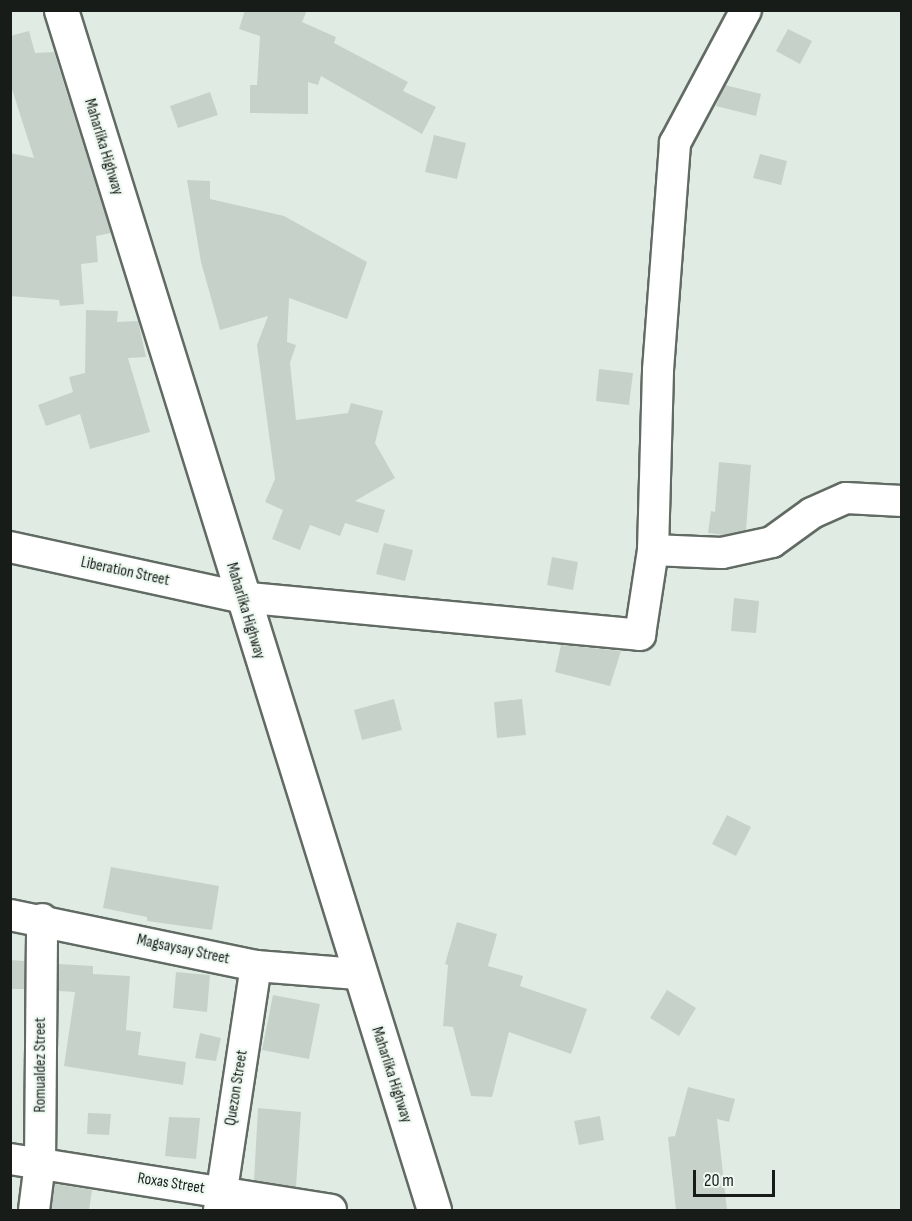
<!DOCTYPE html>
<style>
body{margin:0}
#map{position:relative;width:912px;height:1221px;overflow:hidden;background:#e0ece3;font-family:"Sofia Sans Condensed",sans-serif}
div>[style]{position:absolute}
.building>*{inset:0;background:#c6d2c9}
.roads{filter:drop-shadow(2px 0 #616b63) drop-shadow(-2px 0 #616b63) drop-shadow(0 2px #616b63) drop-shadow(0 -2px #616b63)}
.minor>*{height:30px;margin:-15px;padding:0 15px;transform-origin:15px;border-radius:15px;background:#fff}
.highway>*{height:33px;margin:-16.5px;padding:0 16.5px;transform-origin:16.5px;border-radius:16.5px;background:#fff}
span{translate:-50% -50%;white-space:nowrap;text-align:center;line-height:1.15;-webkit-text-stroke:4.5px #edf9f0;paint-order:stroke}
.street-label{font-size:16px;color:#181c19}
.frame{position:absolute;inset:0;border:12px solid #181c19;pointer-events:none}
.scale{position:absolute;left:693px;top:1170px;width:82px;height:27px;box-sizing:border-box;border:3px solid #181c19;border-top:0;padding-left:8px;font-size:18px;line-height:21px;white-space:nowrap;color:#181c19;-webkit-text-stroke:4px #edf9f0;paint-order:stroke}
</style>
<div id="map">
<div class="building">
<div style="clip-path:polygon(245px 10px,307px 10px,302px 22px,336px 37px,334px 43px,408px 82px,403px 91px,436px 107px,422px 134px,321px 76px,318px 85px,308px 82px,308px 114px,250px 113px,250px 85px,257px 85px,260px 36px,239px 29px)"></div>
<div style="clip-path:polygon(788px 29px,812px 41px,800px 64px,776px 51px)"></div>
<div style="clip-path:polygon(29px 31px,35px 53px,54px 52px,111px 233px,96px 236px,98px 262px,81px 264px,84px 304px,60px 306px,59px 300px,10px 296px,10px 153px,34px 158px,10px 83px,10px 36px)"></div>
<div style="clip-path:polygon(725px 85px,761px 94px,756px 116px,716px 106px)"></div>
<div style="clip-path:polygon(210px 92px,218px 115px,178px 128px,170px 106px)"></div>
<div style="clip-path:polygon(434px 135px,466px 143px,457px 179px,425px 172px)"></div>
<div style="clip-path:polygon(760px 154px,787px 161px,781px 185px,753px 178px)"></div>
<div style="clip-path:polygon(187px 180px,210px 181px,210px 199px,284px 216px,367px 262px,347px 319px,289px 298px,287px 342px,296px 345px,290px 363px,296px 420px,348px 413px,351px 403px,383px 411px,375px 443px,395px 478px,355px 501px,385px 510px,378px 533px,345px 523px,340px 536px,310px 525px,300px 550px,272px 539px,283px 510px,265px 502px,275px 479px,257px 345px,268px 316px,220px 330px,201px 262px)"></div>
<div style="clip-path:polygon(86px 310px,118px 311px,117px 322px,138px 321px,146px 357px,128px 358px,150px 432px,90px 449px,80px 414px,46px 426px,38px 405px,73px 392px,69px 377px,85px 373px)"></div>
<div style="clip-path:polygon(599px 369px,633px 373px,629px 405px,596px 401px)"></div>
<div style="clip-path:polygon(719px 462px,751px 465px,746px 530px,724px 535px,708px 533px,711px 511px,715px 512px)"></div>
<div style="clip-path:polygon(384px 543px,413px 550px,405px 581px,376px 574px)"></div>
<div style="clip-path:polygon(552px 557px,578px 562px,573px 590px,547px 585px)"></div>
<div style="clip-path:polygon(734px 598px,759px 601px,756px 633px,731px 631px)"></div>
<div style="clip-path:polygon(561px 645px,621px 651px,610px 686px,555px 672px)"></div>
<div style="clip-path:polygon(394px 699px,402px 730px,362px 740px,354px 710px)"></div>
<div style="clip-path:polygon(522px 699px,526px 735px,497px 738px,494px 702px)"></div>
<div style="clip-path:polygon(727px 815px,751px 827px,736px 856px,712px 844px)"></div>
<div style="clip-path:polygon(111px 867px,219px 886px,212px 930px,147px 921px,147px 917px,103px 908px)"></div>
<div style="clip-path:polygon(457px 922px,497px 934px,488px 966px,523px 976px,520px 986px,587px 1009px,571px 1054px,509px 1032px,492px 1097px,471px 1096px,453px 1027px,443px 1026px,448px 965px,445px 964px)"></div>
<div style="clip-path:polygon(10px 960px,24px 961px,24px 989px,10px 989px)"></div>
<div style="clip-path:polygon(59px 964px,93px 966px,93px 974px,130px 976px,126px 1030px,141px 1032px,138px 1055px,186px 1062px,183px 1085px,64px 1066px,75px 992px,59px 991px)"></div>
<div style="clip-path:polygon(176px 972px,210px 975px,207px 1012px,173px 1008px)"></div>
<div style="clip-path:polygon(667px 990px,696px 1008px,679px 1036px,650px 1018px)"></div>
<div style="clip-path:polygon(273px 995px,320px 1004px,309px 1059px,262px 1050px)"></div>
<div style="clip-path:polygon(200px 1033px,221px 1038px,216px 1061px,195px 1058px)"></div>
<div style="clip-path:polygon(688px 1087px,735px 1099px,729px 1122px,717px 1119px,727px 1210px,676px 1210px,668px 1137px,675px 1136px)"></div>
<div style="clip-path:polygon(258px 1108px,301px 1112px,296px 1187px,254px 1180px)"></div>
<div style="clip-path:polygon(88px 1113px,111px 1114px,109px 1135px,87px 1134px)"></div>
<div style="clip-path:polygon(600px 1116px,604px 1140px,579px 1145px,574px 1121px)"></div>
<div style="clip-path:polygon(169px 1117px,200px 1118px,196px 1159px,165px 1156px)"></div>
<div style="clip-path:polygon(55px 1184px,92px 1190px,89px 1210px,51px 1210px)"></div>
</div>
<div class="roads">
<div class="minor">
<div style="left:10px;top:547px;width:235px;rotate:12.3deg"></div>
<div style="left:240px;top:597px;width:402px;rotate:5.4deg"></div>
<div style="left:640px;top:635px;width:86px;rotate:-81.3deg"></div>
<div style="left:653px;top:550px;width:180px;rotate:-88.4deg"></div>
<div style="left:658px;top:370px;width:228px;rotate:-85.7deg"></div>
<div style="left:675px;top:143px;width:151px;rotate:-61.9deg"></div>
<div style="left:653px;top:550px;width:69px;rotate:2.5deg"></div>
<div style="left:722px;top:553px;width:51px;rotate:-12.4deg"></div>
<div style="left:772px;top:542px;width:49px;rotate:-35.9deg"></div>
<div style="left:812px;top:513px;width:37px;rotate:-24deg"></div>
<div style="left:846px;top:498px;width:56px;rotate:3.1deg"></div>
<div style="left:10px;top:915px;width:251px;rotate:11.7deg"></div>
<div style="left:256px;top:966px;width:102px;rotate:4.5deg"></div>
<div style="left:10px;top:1159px;width:325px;rotate:9deg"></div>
<div style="left:34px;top:1210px;width:47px;rotate:-82.7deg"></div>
<div style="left:40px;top:1163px;width:244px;rotate:-89.5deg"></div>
<div style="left:219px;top:1210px;width:247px;rotate:-81.4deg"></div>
</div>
<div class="highway">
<div style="left:61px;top:10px;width:1257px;rotate:72.73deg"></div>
</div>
</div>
<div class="street-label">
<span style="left:103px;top:147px;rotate:73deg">Maharlika Highway</span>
<span style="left:125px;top:572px;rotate:12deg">Liberation Street</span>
<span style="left:245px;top:611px;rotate:73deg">Maharlika Highway</span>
<span style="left:183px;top:950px;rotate:12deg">Magsaysay Street</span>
<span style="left:41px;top:1065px;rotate:-90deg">Romualdez Street</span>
<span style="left:391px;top:1075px;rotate:72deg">Maharlika Highway</span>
<span style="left:237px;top:1088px;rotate:-81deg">Quezon Street</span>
<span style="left:171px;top:1184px;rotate:9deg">Roxas Street</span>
</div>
<div class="frame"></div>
<div class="scale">20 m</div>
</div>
